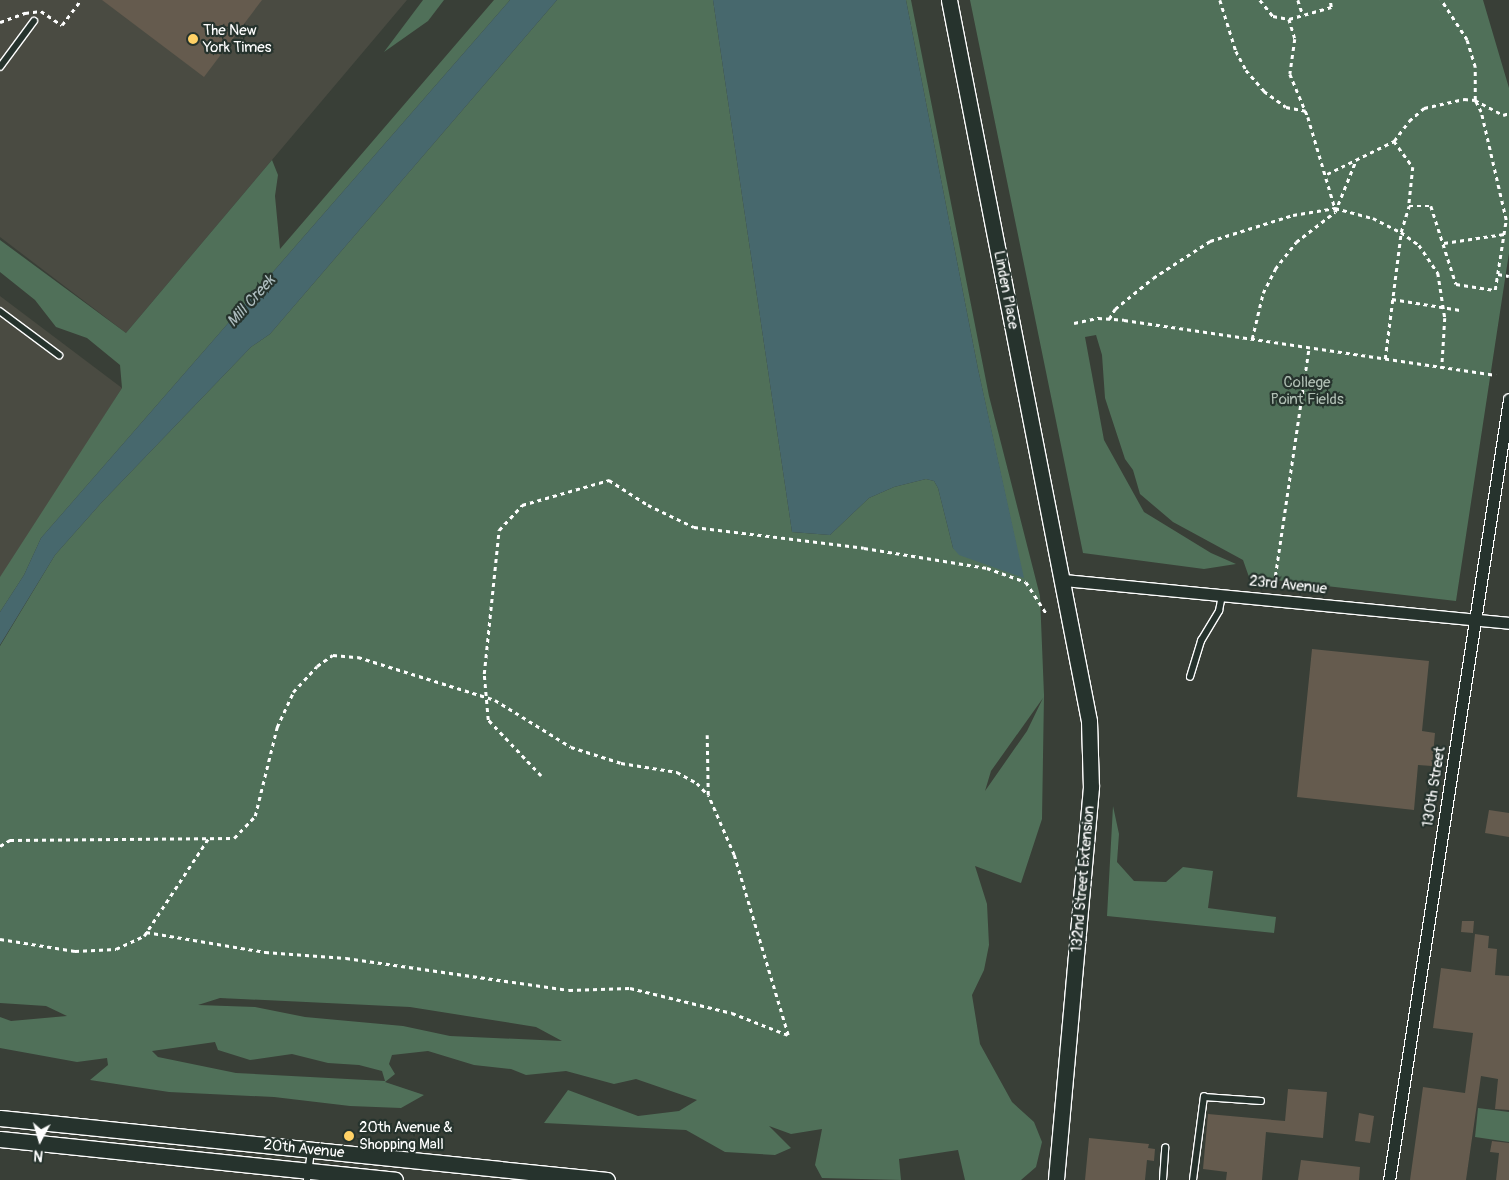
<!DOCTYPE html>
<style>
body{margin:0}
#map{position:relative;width:1509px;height:1180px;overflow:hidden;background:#393f37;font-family:Pangolin,sans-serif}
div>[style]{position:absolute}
.built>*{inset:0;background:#4a4b42}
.green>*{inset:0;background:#507059}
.water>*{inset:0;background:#47686d}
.building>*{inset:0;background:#655b4e}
.path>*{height:2.5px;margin-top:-1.25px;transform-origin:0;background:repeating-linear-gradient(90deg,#fff 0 4px,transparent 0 8px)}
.roads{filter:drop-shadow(1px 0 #fff) drop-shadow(-1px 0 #fff) drop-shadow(0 1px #fff) drop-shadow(0 -1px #fff)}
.service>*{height:5.5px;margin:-2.75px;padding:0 2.75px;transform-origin:2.75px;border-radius:2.75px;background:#26332d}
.minor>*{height:11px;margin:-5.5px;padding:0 5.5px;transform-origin:5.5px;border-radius:5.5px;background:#26332d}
.tertiary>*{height:15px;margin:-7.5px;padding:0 7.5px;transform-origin:7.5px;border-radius:7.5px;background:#26332d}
.dots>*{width:14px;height:14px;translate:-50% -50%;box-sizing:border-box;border:2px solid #26332d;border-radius:50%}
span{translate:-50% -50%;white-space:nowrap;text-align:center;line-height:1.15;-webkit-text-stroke:4.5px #26332d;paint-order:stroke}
.poi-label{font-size:15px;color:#fff}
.left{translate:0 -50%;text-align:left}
.street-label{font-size:15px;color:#fff}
.park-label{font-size:15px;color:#b0bfb4}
.water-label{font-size:16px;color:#acbbbd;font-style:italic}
.north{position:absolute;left:15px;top:1115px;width:50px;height:50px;-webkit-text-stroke:4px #26332d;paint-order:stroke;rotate:186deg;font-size:14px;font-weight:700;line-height:20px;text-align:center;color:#fff}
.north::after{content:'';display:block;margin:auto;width:18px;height:22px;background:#fff;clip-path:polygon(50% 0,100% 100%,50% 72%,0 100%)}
</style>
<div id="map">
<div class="built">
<div style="clip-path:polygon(0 0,407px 0,126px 333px,0 237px)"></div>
<div style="clip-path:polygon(0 296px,122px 388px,0 585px)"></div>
</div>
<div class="green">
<div style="clip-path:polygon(423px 0,444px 0,428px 21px,384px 52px)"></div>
<div style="clip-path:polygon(494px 0,510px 0,41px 538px,24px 575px,0 612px,0 577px,122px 388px,120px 365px,87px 338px,56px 327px,35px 300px,0 272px,0 240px,126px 333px,272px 160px,278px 175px,275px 196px,280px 249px)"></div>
<div style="clip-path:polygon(evenodd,557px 0,713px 0,792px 532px,830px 535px,869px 498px,894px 487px,926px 479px,934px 481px,938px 488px,953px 548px,1023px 577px,978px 369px,906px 0,911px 0,989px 396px,1040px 596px,1044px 695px,1042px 819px,1021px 883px,975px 866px,987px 904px,989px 945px,984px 970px,972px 995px,980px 1044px,1012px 1102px,1034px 1122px,1042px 1142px,1036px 1167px,1021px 1180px,965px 1180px,958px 1150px,899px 1159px,901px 1180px,822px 1178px,815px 1165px,822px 1129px,791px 1134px,769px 1126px,791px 1148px,775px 1155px,725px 1152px,686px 1130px,544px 1123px,568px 1090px,638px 1116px,679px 1111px,697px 1100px,636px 1079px,614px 1084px,566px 1071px,526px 1075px,511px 1069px,474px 1065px,428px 1051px,392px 1055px,389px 1064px,395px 1074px,385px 1082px,424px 1095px,401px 1108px,350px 1106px,274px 1097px,169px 1092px,90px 1080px,108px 1065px,107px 1058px,77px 1062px,0 1048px,0 1017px,11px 1021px,67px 1016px,46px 1006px,0 1003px,0 646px,55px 555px,102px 502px,251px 347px,270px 334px,557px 0,1043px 698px,1027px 731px,985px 791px,991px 771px,1043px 698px,557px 0,220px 998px,410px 1007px,536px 1027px,562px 1041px,450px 1036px,403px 1026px,305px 1017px,255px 1007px,198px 1005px,220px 998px,557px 0,215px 1042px,218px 1050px,250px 1060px,292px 1054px,328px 1063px,359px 1065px,382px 1071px,385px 1081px,236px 1073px,158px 1057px,152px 1051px,215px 1042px)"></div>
<div style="clip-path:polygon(970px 0,1483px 0,1509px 88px,1509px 253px,1456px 601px,1249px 577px,1243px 560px,1173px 522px,1140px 494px,1133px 470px,1125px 459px,1105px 398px,1102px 355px,1096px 335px,1085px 337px,1104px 440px,1144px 512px,1211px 553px,1236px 564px,1204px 569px,1083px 553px)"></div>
<div style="clip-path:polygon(1113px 806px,1119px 834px,1117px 862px,1134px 881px,1166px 882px,1183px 867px,1213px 871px,1208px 908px,1276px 917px,1274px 933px,1107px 916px)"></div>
<div style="clip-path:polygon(1478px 1108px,1509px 1112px,1509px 1142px,1475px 1137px)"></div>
</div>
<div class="water">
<div style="clip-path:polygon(510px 0,557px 0,270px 334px,251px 347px,102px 502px,55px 555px,0 645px,0 612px,24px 575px,41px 538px)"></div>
<div style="clip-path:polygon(713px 0,906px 0,978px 369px,1024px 578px,959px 555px,953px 548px,938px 488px,934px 481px,926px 479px,894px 487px,869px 498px,830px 535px,792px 532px)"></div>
</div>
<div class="building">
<div style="clip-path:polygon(102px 0,262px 0,204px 77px)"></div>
<div style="clip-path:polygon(1312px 649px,1429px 661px,1422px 731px,1435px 733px,1432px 766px,1418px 765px,1414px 810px,1297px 797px)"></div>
<div style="clip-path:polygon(1489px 810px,1509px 813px,1509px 837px,1485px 833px)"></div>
<div style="clip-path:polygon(1462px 921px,1474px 921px,1473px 933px,1461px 932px)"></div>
<div style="clip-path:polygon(1475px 934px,1489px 936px,1488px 948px,1497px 949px,1495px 975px,1509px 976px,1509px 1110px,1495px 1109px,1498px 1079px,1481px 1076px,1466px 1180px,1410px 1180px,1423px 1087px,1465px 1093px,1473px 1033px,1433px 1028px,1441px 968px,1471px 972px)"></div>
<div style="clip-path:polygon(1288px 1089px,1327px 1092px,1323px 1138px,1266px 1132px,1262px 1180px,1226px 1180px,1227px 1172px,1203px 1169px,1208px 1114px,1285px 1121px)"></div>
<div style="clip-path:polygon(1359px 1113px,1374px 1116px,1370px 1143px,1355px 1141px)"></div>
<div style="clip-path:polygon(1089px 1138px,1149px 1144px,1148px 1148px,1155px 1149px,1154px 1161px,1147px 1160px,1145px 1180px,1085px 1180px)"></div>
<div style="clip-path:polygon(1492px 1141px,1509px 1143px,1509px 1180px,1496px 1180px,1499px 1153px,1490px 1152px)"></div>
<div style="clip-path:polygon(1301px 1160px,1360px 1167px,1359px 1180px,1298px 1180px)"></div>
</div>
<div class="path">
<div style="left:1220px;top:0;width:53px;rotate:72.6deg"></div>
<div style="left:1236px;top:51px;width:21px;rotate:62deg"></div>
<div style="left:1246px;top:70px;width:28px;rotate:49deg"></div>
<div style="left:1264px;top:91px;width:27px;rotate:36deg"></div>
<div style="left:1286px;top:107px;width:20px;rotate:11deg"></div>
<div style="left:1260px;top:0;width:21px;rotate:51deg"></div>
<div style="left:1273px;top:16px;width:16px;rotate:11deg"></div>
<div style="left:1289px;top:19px;width:21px;rotate:73deg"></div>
<div style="left:1295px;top:39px;width:35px;rotate:98deg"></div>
<div style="left:1290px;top:74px;width:47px;rotate:67.3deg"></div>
<div style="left:1308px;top:117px;width:95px;rotate:73.5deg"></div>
<div style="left:1335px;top:208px;width:39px;rotate:15deg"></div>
<div style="left:1373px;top:218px;width:31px;rotate:27deg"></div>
<div style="left:1401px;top:232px;width:22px;rotate:36deg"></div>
<div style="left:1419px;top:245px;width:34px;rotate:56deg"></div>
<div style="left:1438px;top:273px;width:46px;rotate:81.2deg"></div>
<div style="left:1445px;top:318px;width:49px;rotate:93.5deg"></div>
<div style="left:1298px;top:0;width:16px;rotate:72deg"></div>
<div style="left:1289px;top:19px;width:44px;rotate:-15.9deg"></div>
<div style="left:1331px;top:7px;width:7px;rotate:-98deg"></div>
<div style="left:0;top:22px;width:27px;rotate:-20deg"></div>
<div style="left:25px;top:13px;width:16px;rotate:-7deg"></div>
<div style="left:41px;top:11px;width:25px;rotate:34deg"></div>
<div style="left:62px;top:25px;width:31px;rotate:-53deg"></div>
<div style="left:1394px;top:141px;width:32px;rotate:54deg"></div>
<div style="left:1413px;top:167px;width:39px;rotate:96deg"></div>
<div style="left:1409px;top:206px;width:22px"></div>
<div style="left:1431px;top:206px;width:82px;rotate:72.2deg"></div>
<div style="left:1456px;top:284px;width:39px;rotate:9deg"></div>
<div style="left:1495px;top:290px;width:71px;rotate:-81.1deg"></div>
<div style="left:1506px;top:220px;width:111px;rotate:-103deg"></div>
<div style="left:1481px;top:112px;width:13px;rotate:-117deg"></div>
<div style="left:1475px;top:100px;width:33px;rotate:-90deg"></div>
<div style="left:1475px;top:67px;width:28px;rotate:-107deg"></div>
<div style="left:1467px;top:40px;width:48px;rotate:-123deg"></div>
<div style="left:1327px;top:174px;width:75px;rotate:-26.2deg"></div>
<div style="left:1394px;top:141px;width:25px;rotate:-53deg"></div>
<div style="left:1409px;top:121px;width:20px;rotate:-41deg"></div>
<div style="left:1424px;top:108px;width:41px;rotate:-12.7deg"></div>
<div style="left:1464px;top:99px;width:11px;rotate:5deg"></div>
<div style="left:1475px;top:100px;width:32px;rotate:28deg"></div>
<div style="left:1503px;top:115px;width:6px;rotate:-18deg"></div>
<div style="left:1444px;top:243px;width:61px;rotate:-8.5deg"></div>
<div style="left:1498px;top:274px;width:11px;rotate:10deg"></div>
<div style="left:1392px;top:299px;width:69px;rotate:9.2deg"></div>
<div style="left:1109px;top:319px;width:12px;rotate:-59deg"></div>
<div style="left:1115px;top:309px;width:49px;rotate:-39.2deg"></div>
<div style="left:1153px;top:278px;width:68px;rotate:-33deg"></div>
<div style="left:1210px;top:241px;width:87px;rotate:-17.4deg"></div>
<div style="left:1293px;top:215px;width:43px;rotate:-9.5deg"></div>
<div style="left:1074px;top:323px;width:25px;rotate:-12deg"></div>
<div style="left:1098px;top:318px;width:26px;rotate:4deg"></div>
<div style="left:1124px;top:320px;width:376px;rotate:8.4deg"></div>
<div style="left:1252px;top:339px;width:47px;rotate:-76.6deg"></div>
<div style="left:1263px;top:293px;width:27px;rotate:-63deg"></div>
<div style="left:1275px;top:269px;width:34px;rotate:-52deg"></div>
<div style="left:1296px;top:242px;width:49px;rotate:-37.6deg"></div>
<div style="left:1335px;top:212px;width:56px;rotate:-68deg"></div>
<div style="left:1385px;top:359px;width:128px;rotate:-82.8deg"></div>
<div style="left:1401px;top:232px;width:27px;rotate:-73deg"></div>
<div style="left:1274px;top:584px;width:239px;rotate:-81.6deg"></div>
<div style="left:541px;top:776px;width:77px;rotate:-133.4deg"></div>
<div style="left:488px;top:720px;width:46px;rotate:-95deg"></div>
<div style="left:484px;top:674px;width:145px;rotate:-84.1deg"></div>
<div style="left:499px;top:530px;width:34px;rotate:-47deg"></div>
<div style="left:522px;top:505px;width:91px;rotate:-16deg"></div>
<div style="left:609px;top:480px;width:46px;rotate:32.7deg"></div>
<div style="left:648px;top:505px;width:51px;rotate:25.6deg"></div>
<div style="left:694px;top:527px;width:171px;rotate:7deg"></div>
<div style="left:864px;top:548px;width:125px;rotate:9.2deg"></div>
<div style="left:987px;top:568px;width:41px;rotate:19.7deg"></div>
<div style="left:1026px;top:582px;width:38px;rotate:57deg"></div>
<div style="left:0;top:846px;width:12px;rotate:-31deg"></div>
<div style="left:10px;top:840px;width:224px;rotate:-0.5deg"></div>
<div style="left:234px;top:838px;width:30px;rotate:-46deg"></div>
<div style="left:255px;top:816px;width:92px;rotate:-76.1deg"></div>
<div style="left:277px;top:727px;width:38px;rotate:-65deg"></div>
<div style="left:293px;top:692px;width:35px;rotate:-47deg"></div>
<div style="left:317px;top:666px;width:19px;rotate:-35deg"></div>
<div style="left:333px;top:655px;width:25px;rotate:5deg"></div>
<div style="left:358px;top:657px;width:144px;rotate:17.4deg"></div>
<div style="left:495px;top:700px;width:89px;rotate:31.7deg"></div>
<div style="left:571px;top:747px;width:52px;rotate:17.7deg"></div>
<div style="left:621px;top:763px;width:57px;rotate:9.1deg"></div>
<div style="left:677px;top:772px;width:23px;rotate:29deg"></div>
<div style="left:697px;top:783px;width:16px;rotate:47deg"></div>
<div style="left:146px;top:932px;width:121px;rotate:9.5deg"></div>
<div style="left:265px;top:952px;width:81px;rotate:4.2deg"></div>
<div style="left:346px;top:958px;width:225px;rotate:8.2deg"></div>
<div style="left:569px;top:990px;width:61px;rotate:-1.9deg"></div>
<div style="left:630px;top:988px;width:105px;rotate:13.8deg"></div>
<div style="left:732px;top:1013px;width:60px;rotate:21.4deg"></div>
<div style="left:788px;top:1035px;width:188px;rotate:-106.7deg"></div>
<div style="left:734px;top:855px;width:65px;rotate:-113.4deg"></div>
<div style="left:708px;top:795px;width:60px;rotate:-91deg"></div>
<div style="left:0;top:939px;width:76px;rotate:9.1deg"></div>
<div style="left:75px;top:951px;width:41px;rotate:-2.8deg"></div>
<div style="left:116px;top:949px;width:31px;rotate:-25deg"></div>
<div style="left:144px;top:936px;width:116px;rotate:-56.6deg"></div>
</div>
<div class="roads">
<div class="service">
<div style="left:0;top:67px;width:57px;rotate:-53.5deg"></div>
<div style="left:0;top:311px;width:74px;rotate:36.7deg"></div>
<div style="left:1190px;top:677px;width:38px;rotate:-73deg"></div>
<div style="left:1201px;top:641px;width:35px;rotate:-59deg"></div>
<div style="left:1219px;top:611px;width:16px;rotate:-79deg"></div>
<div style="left:307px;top:1180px;width:30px;rotate:-82deg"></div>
<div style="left:1163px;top:1180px;width:32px;rotate:-86deg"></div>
<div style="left:1193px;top:1180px;width:84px;rotate:-82.5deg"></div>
<div style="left:1204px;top:1097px;width:57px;rotate:4deg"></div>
</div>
<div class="minor">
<div style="left:1064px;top:580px;width:447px;rotate:5.5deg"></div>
<div style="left:1389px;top:1180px;width:790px;rotate:-81.26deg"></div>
</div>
<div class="tertiary">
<div style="left:949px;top:0;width:734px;rotate:79.01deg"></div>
<div style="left:1089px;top:721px;width:66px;rotate:88.3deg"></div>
<div style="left:1091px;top:787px;width:395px;rotate:95.1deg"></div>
<div style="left:0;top:1118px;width:610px;rotate:5.83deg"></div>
<div style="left:0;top:1139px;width:397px;rotate:5.9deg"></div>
</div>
</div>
<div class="dots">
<div style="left:193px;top:39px;background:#ffd166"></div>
<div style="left:349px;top:1136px;background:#ffd166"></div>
</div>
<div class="poi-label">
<span class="left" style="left:203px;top:39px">The New<br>York Times</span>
<span class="left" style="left:359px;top:1136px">20th Avenue &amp;<br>Shopping Mall</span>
</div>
<div class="street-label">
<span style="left:1006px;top:290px;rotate:79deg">Linden Place</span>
<span style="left:1288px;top:585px;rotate:6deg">23rd Avenue</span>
<span style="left:1434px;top:787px;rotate:-81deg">130th Street</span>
<span style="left:1083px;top:879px;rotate:-85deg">132nd Street Extension</span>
<span style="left:304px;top:1149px;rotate:6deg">20th Avenue</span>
</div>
<div class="park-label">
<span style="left:1307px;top:391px">College<br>Point Fields</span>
</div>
<div class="water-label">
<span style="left:251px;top:301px;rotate:-48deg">Mill Creek</span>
</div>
<div class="north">N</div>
</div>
